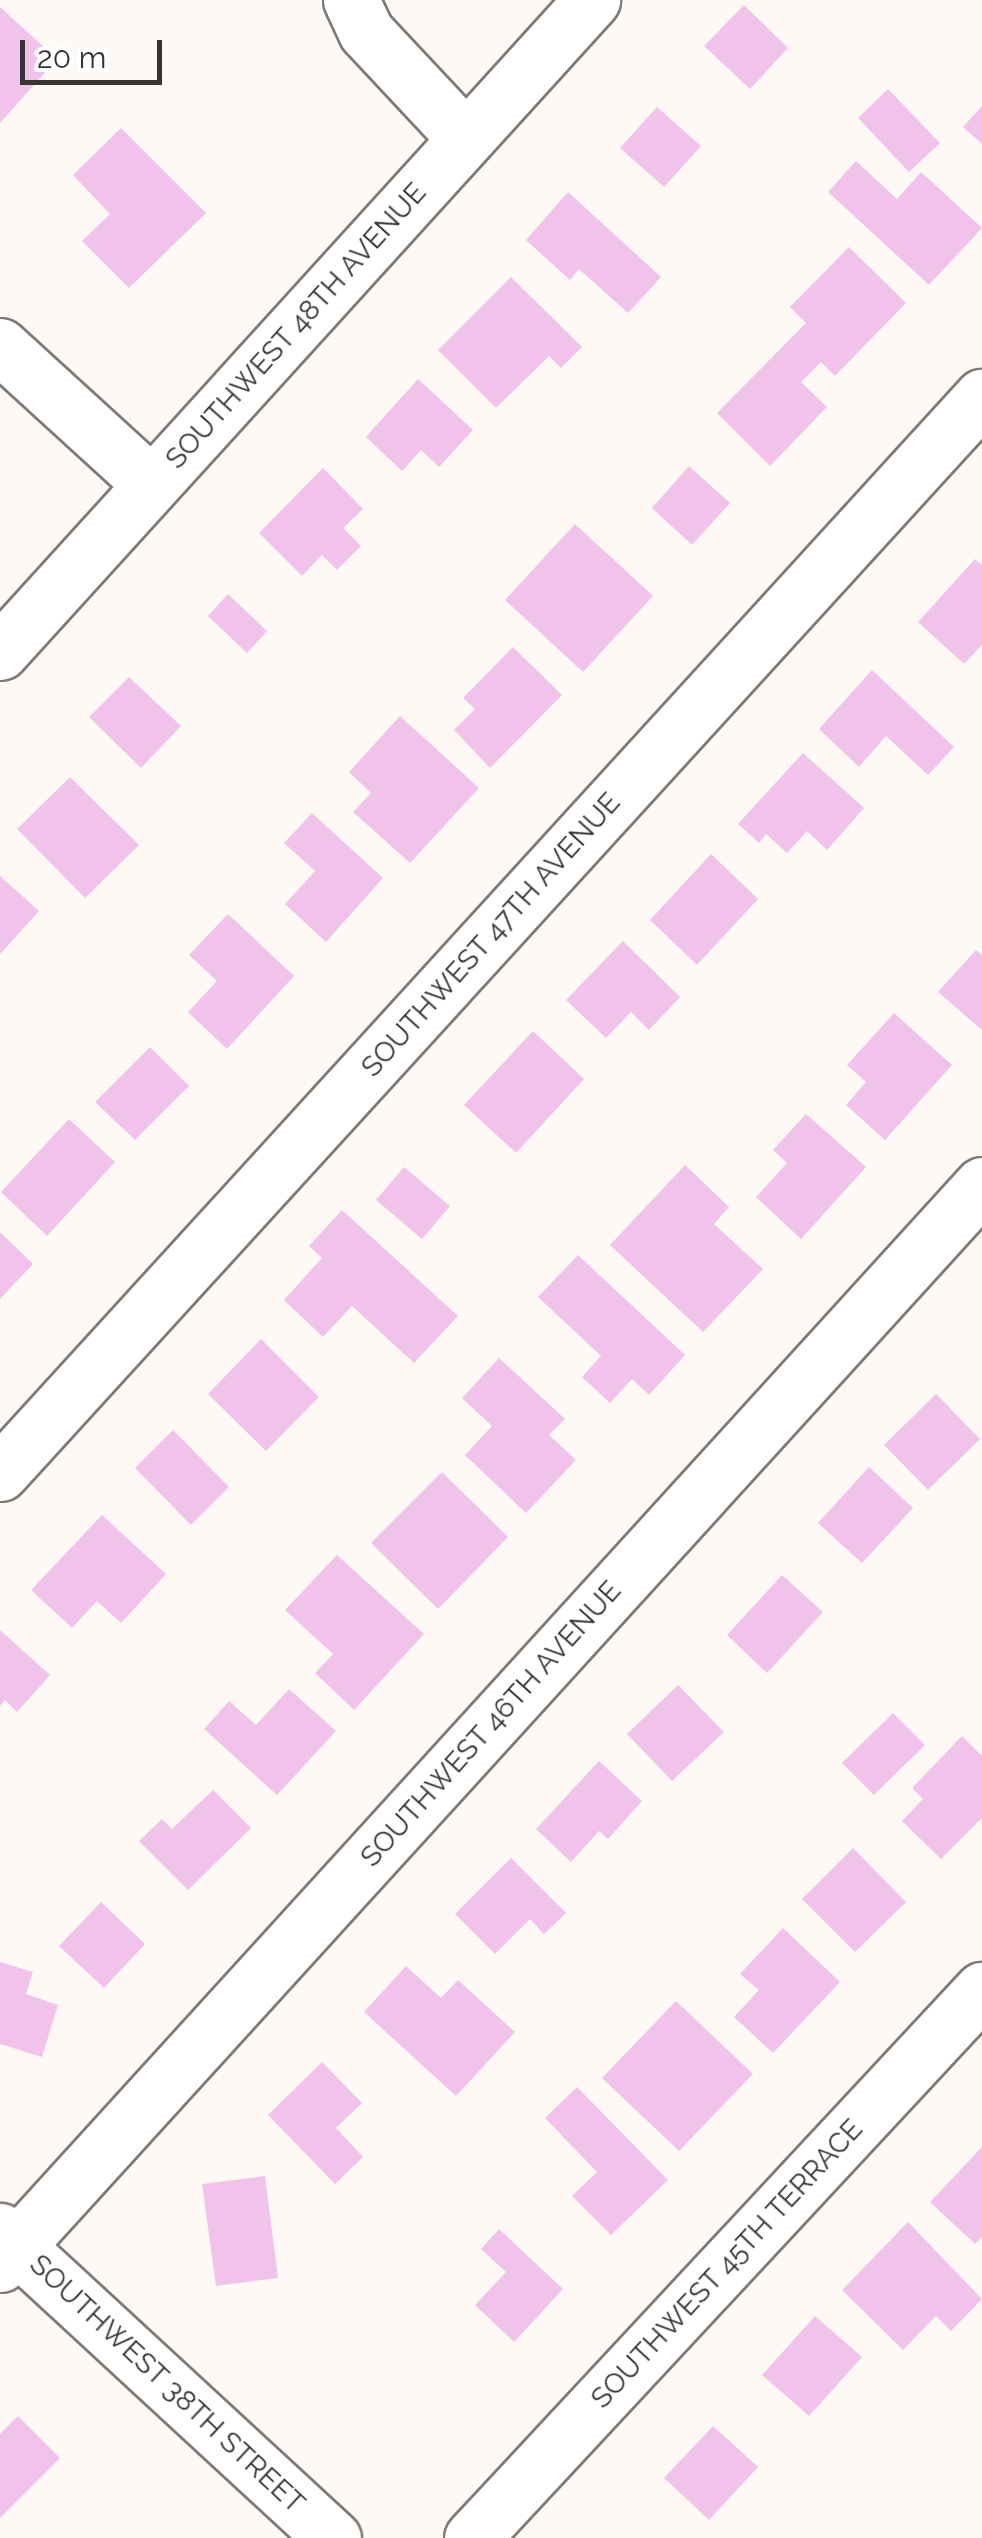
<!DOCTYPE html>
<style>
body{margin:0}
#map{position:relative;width:982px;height:2538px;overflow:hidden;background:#fef9f4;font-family:Raleway,sans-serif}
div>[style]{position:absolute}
.building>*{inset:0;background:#f1c3ea}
.roads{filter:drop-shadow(2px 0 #7f7a77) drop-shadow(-2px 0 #7f7a77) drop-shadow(0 2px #7f7a77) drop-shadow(0 -2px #7f7a77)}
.minor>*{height:55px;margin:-27.5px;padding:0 27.5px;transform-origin:27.5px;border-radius:27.5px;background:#fff}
span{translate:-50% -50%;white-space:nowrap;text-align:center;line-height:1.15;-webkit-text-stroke:8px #fff;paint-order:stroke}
.street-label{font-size:28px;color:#373534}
.scale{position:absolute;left:20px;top:40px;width:142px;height:45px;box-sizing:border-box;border:5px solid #373534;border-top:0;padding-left:12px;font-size:30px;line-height:35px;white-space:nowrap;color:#373534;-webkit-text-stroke:8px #fff;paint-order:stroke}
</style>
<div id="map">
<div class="building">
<div style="clip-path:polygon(744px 5px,788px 48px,750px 89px,704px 46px)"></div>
<div style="clip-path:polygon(0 7px,57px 59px,0 123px)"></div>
<div style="clip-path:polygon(888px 89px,940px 143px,909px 172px,858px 118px)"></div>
<div style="clip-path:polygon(982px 106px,982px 144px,963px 127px)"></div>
<div style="clip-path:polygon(657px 107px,701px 146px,664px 187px,620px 148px)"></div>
<div style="clip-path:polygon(121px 128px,206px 213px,129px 288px,82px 241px,110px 214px,73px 175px)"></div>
<div style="clip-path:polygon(856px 161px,897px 199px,921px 172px,982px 228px,929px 285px,828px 192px)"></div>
<div style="clip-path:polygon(568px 192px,661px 277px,628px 313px,579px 269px,570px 280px,526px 240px)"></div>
<div style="clip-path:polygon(849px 247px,906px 303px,835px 376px,821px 362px,801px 382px,827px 407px,770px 466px,717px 413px,806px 323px,790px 307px)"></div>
<div style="clip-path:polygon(511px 277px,582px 347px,561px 368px,549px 356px,496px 408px,438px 350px)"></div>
<div style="clip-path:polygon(418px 379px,473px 430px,439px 467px,421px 450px,402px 471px,366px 437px)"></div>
<div style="clip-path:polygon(689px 466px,730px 503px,692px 545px,652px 508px)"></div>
<div style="clip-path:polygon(323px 468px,363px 509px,343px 528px,361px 546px,337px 570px,322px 555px,302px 576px,259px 533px)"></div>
<div style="clip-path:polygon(575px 524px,653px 596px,583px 672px,505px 600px)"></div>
<div style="clip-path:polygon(975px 559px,982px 565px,982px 645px,964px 664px,918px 622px)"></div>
<div style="clip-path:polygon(228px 594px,267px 631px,247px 653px,208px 616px)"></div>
<div style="clip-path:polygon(513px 647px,562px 695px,490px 768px,454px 730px,475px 709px,463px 698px)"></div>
<div style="clip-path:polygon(872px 670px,954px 747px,928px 775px,886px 736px,859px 767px,819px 729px)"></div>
<div style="clip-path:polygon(129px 677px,181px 726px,141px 768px,89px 717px)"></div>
<div style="clip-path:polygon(400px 716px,479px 788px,410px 863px,353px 812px,371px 793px,349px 772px)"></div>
<div style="clip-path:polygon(803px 753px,864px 808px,827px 850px,807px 831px,787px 853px,766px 834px,759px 843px,738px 824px)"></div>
<div style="clip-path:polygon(70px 777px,139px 845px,85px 898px,17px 829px)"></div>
<div style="clip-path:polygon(312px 813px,383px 878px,326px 942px,285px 904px,315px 871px,284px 843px)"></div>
<div style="clip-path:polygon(711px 854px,758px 899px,697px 965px,650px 920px)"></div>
<div style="clip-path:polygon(0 876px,39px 911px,0 954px)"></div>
<div style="clip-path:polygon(228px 914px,294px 976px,227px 1049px,188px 1012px,217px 981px,189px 955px)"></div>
<div style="clip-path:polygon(623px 941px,680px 997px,649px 1030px,631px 1012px,606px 1038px,566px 1000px)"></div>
<div style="clip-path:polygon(976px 950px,982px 955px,982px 1030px,938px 992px)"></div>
<div style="clip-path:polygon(894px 1013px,952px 1065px,885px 1140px,846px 1105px,866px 1082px,847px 1065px)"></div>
<div style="clip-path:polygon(533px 1031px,584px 1079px,516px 1153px,464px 1105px)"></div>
<div style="clip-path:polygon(150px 1047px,189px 1086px,135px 1140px,95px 1102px)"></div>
<div style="clip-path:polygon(806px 1114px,866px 1167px,801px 1239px,756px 1197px,787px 1163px,773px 1150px)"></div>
<div style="clip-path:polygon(69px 1119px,115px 1162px,47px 1236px,1px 1192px)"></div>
<div style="clip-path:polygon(685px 1165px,729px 1207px,714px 1224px,763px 1269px,703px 1332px,610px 1245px)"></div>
<div style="clip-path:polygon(404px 1167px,450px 1206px,422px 1239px,376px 1200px)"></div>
<div style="clip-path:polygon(342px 1210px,458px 1316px,414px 1363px,352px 1306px,323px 1337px,284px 1300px,322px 1258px,309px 1246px)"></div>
<div style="clip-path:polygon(0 1232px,33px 1264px,0 1299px)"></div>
<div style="clip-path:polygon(578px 1255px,685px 1355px,649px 1395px,632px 1379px,610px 1403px,582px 1377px,601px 1356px,538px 1297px)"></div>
<div style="clip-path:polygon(261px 1339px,319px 1397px,266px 1451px,208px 1394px)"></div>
<div style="clip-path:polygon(499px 1358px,565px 1419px,549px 1435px,576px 1460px,526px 1513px,465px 1455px,492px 1426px,462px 1398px)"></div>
<div style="clip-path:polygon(936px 1394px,980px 1439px,928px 1490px,884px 1445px)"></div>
<div style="clip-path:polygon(173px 1430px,229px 1487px,191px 1525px,135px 1468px)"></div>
<div style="clip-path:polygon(869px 1467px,913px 1508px,862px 1563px,818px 1523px)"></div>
<div style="clip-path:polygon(442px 1472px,508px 1537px,438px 1609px,371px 1543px)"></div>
<div style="clip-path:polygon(102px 1515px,166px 1574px,121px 1623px,97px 1601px,72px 1628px,31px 1590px)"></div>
<div style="clip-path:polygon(337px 1555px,424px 1634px,354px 1710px,315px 1673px,333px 1654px,285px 1610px)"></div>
<div style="clip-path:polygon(782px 1575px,823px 1612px,767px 1673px,727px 1635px)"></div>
<div style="clip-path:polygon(0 1630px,50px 1675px,17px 1712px,5px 1700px,0 1706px)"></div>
<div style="clip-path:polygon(678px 1685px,724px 1732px,672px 1781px,627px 1734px)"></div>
<div style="clip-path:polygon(289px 1689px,336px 1731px,277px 1795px,204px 1729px,229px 1701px,256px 1725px)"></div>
<div style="clip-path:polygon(893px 1713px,925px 1745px,874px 1795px,842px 1763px)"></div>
<div style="clip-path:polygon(962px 1736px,982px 1756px,982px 1818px,941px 1859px,902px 1821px,923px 1799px,912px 1788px)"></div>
<div style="clip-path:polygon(599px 1761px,642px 1801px,608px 1839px,599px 1831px,571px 1862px,536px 1829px)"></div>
<div style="clip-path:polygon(213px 1790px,251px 1828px,188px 1890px,139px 1841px,162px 1819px,172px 1829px)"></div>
<div style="clip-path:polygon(853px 1848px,906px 1902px,855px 1952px,802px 1899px)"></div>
<div style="clip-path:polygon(511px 1858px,566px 1913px,544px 1934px,530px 1919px,495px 1954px,455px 1914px)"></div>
<div style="clip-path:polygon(101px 1902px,145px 1944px,104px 1988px,59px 1946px)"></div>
<div style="clip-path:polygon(783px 1928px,840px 1982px,773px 2053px,734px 2017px,759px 1990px,740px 1974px)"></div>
<div style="clip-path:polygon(0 1962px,33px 1972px,26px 1994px,58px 2005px,42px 2057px,0 2044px)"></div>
<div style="clip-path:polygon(406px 1966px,441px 1998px,458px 1980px,515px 2032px,456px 2096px,364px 2012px)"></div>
<div style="clip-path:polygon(676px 2001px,753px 2074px,679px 2151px,602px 2078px)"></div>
<div style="clip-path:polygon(322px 2062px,362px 2103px,336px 2128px,363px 2157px,335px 2184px,268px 2115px)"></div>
<div style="clip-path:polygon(577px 2087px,668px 2180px,611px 2235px,572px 2196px,597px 2172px,545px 2118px)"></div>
<div style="clip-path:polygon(982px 2147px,982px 2237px,975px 2244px,930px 2202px)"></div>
<div style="clip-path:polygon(265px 2176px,278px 2278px,216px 2286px,202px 2184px)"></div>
<div style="clip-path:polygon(908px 2222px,982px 2299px,951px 2331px,936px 2316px,903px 2350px,842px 2290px)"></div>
<div style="clip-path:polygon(499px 2229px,563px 2289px,514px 2342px,475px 2305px,506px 2272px,481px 2249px)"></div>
<div style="clip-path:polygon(815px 2316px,862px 2357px,809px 2416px,762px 2375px)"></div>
<div style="clip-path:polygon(18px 2416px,60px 2458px,0 2518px,0 2434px)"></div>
<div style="clip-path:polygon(713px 2426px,758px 2467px,709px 2520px,664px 2478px)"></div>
</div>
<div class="roads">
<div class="minor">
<div style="left:351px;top:0;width:35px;rotate:65deg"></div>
<div style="left:366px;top:32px;width:146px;rotate:46.9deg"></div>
<div style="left:0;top:346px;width:205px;rotate:42.4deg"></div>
<div style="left:0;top:652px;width:881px;rotate:-47.76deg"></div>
<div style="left:0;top:1473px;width:1457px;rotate:-47.62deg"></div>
<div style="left:0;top:2231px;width:453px;rotate:42.7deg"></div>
<div style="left:0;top:2264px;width:1459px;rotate:-47.69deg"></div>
<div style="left:472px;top:2538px;width:749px;rotate:-47.06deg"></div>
</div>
</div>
<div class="street-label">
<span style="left:296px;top:326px;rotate:-48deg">SOUTHWEST 48TH AVENUE</span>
<span style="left:491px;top:935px;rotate:-48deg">SOUTHWEST 47TH AVENUE</span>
<span style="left:491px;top:1724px;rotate:-48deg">SOUTHWEST 46TH AVENUE</span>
<span style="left:727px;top:2264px;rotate:-47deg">SOUTHWEST 45TH TERRACE</span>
<span style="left:167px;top:2384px;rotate:43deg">SOUTHWEST 38TH STREET</span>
</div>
<div class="scale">20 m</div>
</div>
